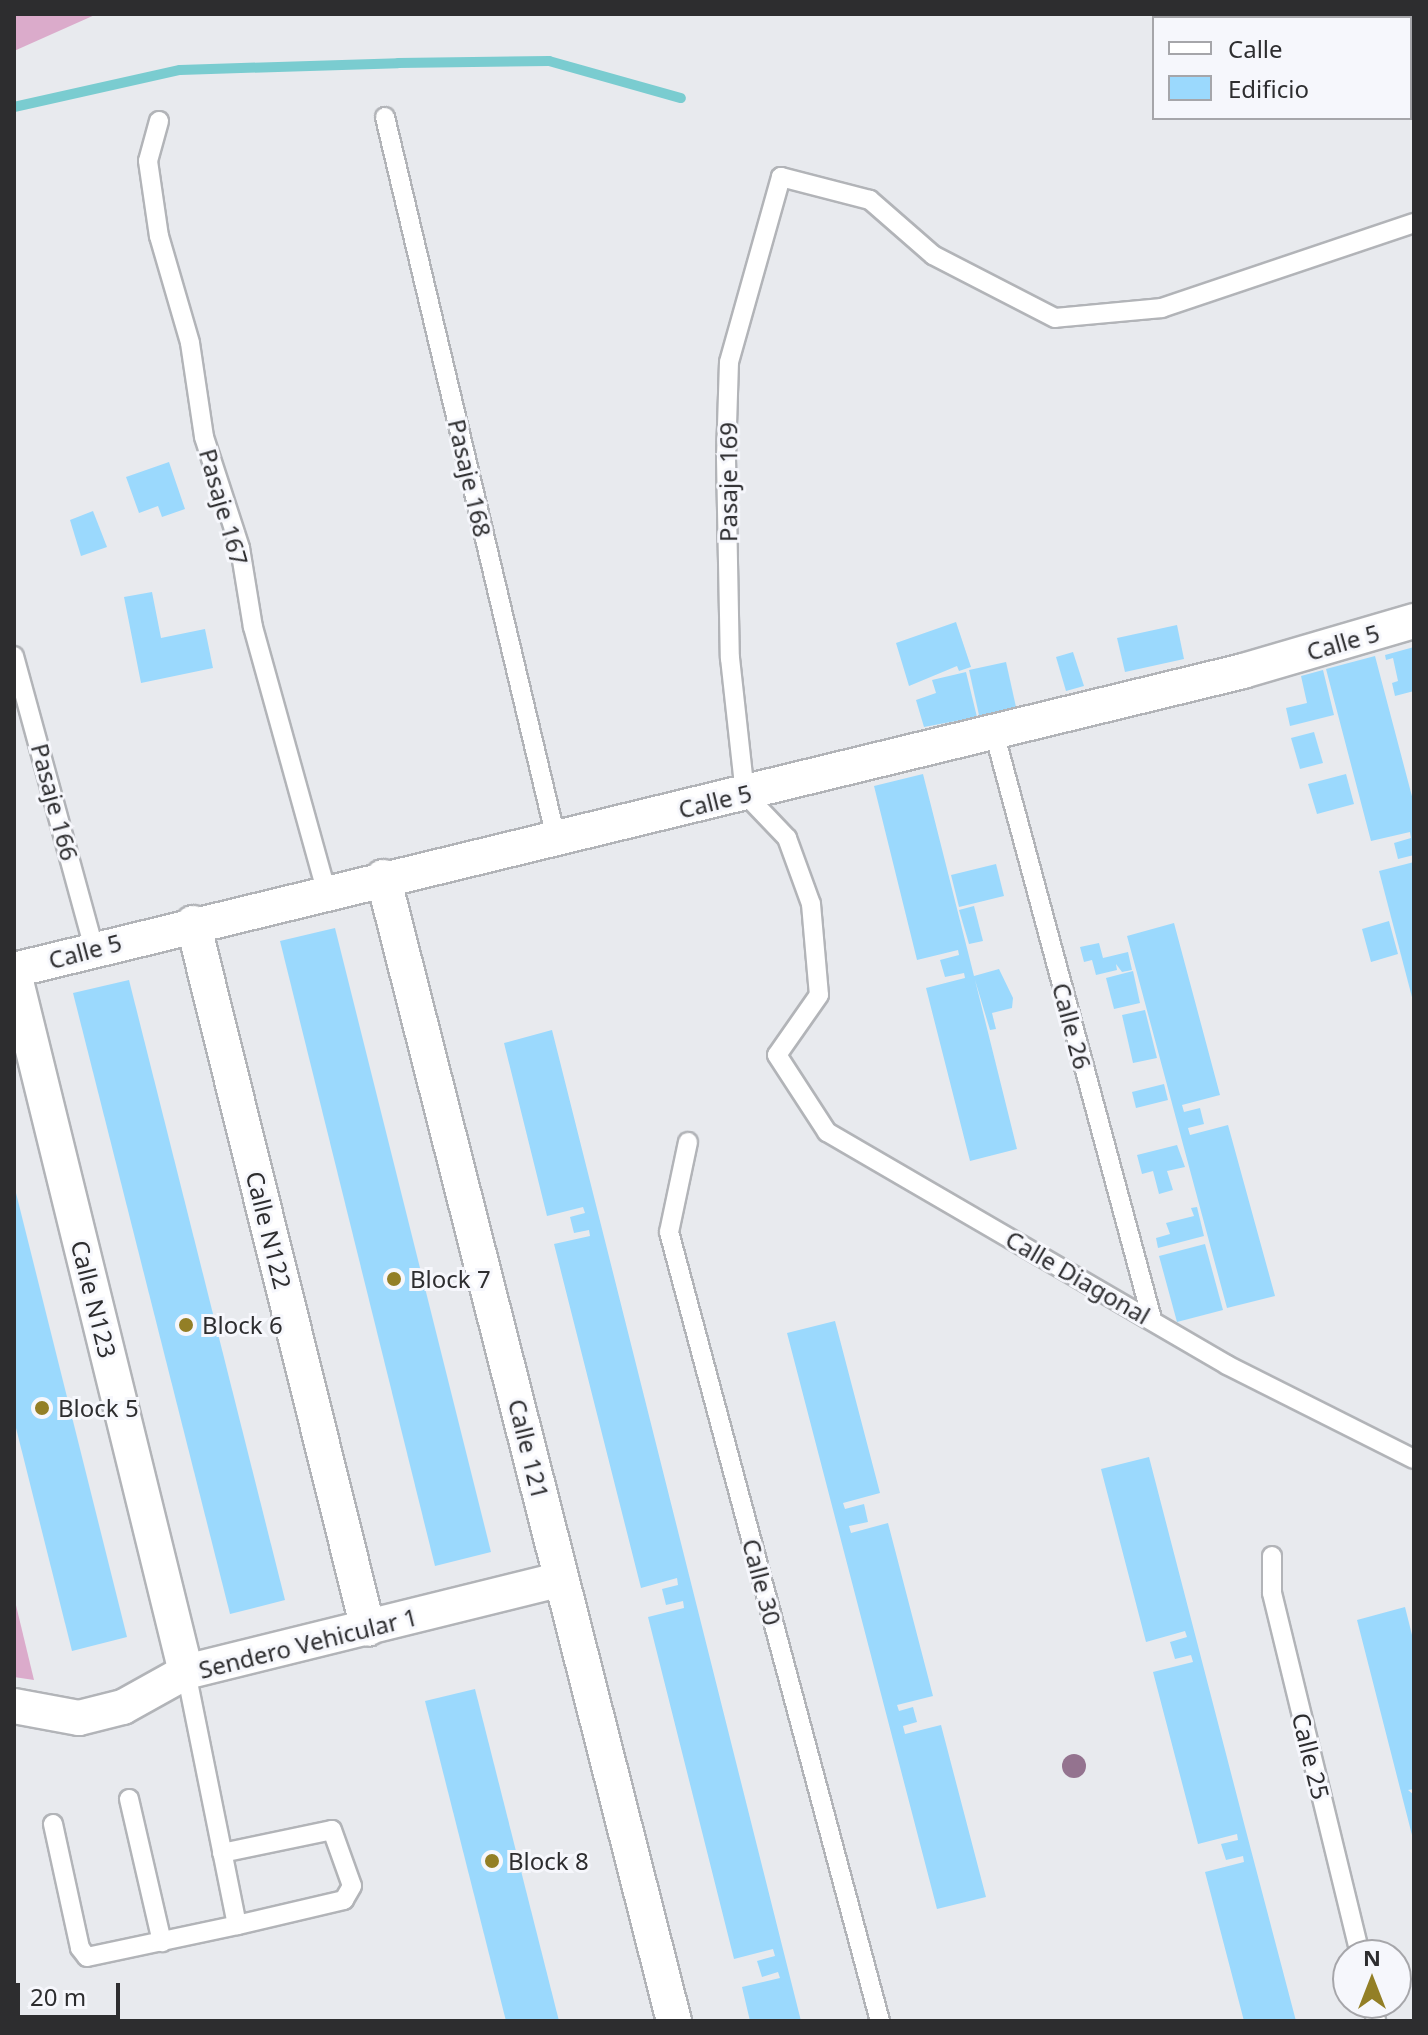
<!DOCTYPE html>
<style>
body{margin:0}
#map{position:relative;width:1428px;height:2035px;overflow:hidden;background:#e8eaee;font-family:"Noto Sans",sans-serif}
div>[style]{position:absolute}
.green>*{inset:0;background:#dbabcb}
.stream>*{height:10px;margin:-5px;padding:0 5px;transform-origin:5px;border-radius:5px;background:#7accd0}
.building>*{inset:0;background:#9bd9fd}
.roads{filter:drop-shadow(2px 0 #b2b4b8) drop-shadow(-2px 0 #b2b4b8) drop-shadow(0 2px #b2b4b8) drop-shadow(0 -2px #b2b4b8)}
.service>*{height:18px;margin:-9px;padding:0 9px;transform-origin:9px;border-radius:9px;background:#fff}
.minor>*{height:34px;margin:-17px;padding:0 17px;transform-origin:17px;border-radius:17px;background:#fff}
.trees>*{width:24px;height:24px;margin:-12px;border-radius:50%;background:#94738f}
.dots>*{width:22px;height:22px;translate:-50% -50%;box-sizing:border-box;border:4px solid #f6f7fc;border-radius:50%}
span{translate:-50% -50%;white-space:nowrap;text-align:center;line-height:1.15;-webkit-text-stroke:6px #f6f7fc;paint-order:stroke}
.street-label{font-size:24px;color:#2d2d2f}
.poi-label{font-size:24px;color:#2d2d2f}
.left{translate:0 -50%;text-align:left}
.frame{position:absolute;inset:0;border:16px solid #2d2d2f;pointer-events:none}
.legend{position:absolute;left:1152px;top:16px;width:260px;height:104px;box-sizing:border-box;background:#f6f7fc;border:2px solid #a6a6aa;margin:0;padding:10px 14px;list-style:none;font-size:24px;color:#2d2d2f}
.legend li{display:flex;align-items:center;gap:16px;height:40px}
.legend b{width:40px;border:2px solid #a6a6aa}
.north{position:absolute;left:1332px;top:1939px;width:80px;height:80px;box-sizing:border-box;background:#f6f7fc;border:2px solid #a6a6aa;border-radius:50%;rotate:0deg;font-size:22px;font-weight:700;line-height:32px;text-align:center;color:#2d2d2f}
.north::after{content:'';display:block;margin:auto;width:28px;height:36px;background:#937f26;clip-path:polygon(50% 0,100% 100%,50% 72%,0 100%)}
.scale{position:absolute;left:16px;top:1983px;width:104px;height:36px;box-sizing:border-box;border:4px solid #2d2d2f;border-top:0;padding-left:10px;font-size:24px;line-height:28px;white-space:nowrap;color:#2d2d2f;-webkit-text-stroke:6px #f6f7fc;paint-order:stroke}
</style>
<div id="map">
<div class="green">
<div style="clip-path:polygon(14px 14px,97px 14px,14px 51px)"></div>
<div style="clip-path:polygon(14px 1597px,34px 1680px,14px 1677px)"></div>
</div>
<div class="stream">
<div style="left:14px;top:107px;width:170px;rotate:-12.6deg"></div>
<div style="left:180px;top:70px;width:218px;rotate:-1.8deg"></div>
<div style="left:398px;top:63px;width:151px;rotate:-0.8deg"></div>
<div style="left:549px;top:61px;width:137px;rotate:15.7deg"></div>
</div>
<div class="building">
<div style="clip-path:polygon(169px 462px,185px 509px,162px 517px,158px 506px,139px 513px,126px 477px)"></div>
<div style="clip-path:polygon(93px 511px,107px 547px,81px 556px,70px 520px)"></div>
<div style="clip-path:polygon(152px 592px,161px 638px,205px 629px,213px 668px,141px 683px,124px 597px)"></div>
<div style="clip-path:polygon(956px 622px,971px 667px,959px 671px,957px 666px,909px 686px,896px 643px)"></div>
<div style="clip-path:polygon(1177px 625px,1184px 659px,1125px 672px,1117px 638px)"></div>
<div style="clip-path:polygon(1414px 647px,1414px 691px,1395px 696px,1392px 683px,1398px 681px,1393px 658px,1386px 660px,1385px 655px)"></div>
<div style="clip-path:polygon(1073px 652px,1084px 686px,1066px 691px,1056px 657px)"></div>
<div style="clip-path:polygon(1375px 656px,1414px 804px,1414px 855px,1398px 859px,1394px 843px,1411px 838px,1410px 832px,1371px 841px,1326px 669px)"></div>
<div style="clip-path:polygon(1006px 662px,1018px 716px,981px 724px,969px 670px)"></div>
<div style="clip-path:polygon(1323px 670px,1334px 715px,1290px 726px,1286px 708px,1307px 703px,1301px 676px)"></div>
<div style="clip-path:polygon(966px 672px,977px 717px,924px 727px,916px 700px,936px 693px,932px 680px)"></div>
<div style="clip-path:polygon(1314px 732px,1323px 763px,1300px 769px,1291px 738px)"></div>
<div style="clip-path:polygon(923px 774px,974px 976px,999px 969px,1013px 998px,1012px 1008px,992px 1013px,996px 1029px,990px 1030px,975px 980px,1017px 1149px,970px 1161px,926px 988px,965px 978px,964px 973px,945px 977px,940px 960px,959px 955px,958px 950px,917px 960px,874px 786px)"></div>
<div style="clip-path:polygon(1346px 774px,1354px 804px,1317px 814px,1308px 784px)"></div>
<div style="clip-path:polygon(1414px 862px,1414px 1001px,1413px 1001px,1379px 871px)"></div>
<div style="clip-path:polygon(996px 864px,1004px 896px,959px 907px,951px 875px)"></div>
<div style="clip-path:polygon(974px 906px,983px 941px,969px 944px,959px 910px)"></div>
<div style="clip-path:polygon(1389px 921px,1398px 954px,1371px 962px,1362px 929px)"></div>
<div style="clip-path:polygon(1174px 923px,1220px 1095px,1182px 1105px,1184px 1112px,1200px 1108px,1204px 1124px,1188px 1128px,1190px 1135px,1228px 1125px,1275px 1296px,1227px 1308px,1127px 936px)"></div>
<div style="clip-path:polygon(335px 928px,491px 1552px,435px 1566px,280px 941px)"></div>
<div style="clip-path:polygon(1099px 943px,1103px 958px,1128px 952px,1132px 970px,1122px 972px,1116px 964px,1117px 970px,1096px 975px,1092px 960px,1084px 962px,1080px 947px)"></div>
<div style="clip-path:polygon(1133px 971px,1140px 1003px,1114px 1009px,1106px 978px)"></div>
<div style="clip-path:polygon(129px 980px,285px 1600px,230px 1614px,73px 993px)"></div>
<div style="clip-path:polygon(1145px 1010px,1157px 1058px,1133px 1063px,1122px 1015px)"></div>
<div style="clip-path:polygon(552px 1030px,689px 1575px,801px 2021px,750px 2021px,742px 1987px,780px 1978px,778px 1972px,762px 1977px,757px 1961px,775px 1956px,773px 1949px,734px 1959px,648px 1617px,684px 1608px,683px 1601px,666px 1605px,662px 1589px,678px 1585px,677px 1578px,641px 1588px,554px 1244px,590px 1236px,589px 1230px,574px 1233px,570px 1217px,585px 1213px,583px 1207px,547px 1216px,504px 1043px)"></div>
<div style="clip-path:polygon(1164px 1084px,1168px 1100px,1136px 1108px,1132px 1092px)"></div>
<div style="clip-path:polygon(1177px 1145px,1185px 1167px,1167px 1171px,1173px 1190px,1159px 1194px,1153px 1171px,1142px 1174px,1137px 1155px)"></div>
<div style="clip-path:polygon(14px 1185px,127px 1637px,72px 1651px,14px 1420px)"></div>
<div style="clip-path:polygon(1197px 1207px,1204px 1236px,1158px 1248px,1156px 1238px,1170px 1234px,1166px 1223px,1194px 1216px,1191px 1208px)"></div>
<div style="clip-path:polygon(1205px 1244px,1223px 1310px,1177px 1322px,1159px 1256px)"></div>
<div style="clip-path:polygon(835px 1321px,880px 1493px,843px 1503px,845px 1509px,864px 1504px,868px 1522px,849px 1526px,851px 1533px,888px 1523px,933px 1696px,897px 1705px,899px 1711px,913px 1707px,917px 1722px,903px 1726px,905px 1734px,941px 1725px,986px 1897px,937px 1909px,787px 1333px)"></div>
<div style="clip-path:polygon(1149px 1457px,1246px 1831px,1296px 2021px,1244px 2021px,1205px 1872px,1244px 1862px,1243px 1856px,1226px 1860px,1221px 1844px,1238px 1840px,1237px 1834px,1198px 1844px,1153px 1672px,1193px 1662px,1191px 1655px,1175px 1659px,1170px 1642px,1187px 1637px,1185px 1631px,1146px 1642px,1101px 1469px)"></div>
<div style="clip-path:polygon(1405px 1607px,1414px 1643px,1414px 1789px,1408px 1790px,1414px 1795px,1413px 1839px,1357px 1620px)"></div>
<div style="clip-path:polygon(475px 1689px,559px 2021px,506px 2021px,425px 1701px)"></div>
</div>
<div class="roads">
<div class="service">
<div style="left:385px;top:117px;width:741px;rotate:76.66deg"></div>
<div style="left:159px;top:121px;width:41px;rotate:105.4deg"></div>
<div style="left:148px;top:161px;width:76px;rotate:81.7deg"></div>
<div style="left:159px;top:236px;width:111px;rotate:73.8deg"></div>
<div style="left:190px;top:343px;width:95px;rotate:81.5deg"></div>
<div style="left:204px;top:437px;width:117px;rotate:72deg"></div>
<div style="left:240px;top:548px;width:80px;rotate:80.7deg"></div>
<div style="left:253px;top:627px;width:274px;rotate:74.5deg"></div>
<div style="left:1414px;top:223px;width:266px;rotate:161.4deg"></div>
<div style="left:1162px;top:308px;width:107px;rotate:174.7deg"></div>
<div style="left:1055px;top:318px;width:137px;rotate:-152.7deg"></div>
<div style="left:933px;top:255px;width:84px;rotate:-138.9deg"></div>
<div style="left:870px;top:200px;width:92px;rotate:-165.5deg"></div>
<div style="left:781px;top:177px;width:192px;rotate:105.7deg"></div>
<div style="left:729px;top:362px;width:96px;rotate:91.8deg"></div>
<div style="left:726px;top:458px;width:200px;rotate:88.9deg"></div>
<div style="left:730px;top:658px;width:137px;rotate:83.7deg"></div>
<div style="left:745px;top:794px;width:61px;rotate:46.3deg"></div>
<div style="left:787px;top:838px;width:70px;rotate:70deg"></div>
<div style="left:811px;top:904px;width:91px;rotate:85deg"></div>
<div style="left:819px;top:995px;width:73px;rotate:125deg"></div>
<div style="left:777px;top:1055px;width:92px;rotate:57deg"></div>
<div style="left:827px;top:1132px;width:463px;rotate:30.2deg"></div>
<div style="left:1227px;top:1365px;width:209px;rotate:26.7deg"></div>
<div style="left:14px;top:656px;width:304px;rotate:74.7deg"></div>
<div style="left:994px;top:732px;width:608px;rotate:74.94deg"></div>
<div style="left:688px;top:1142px;width:92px;rotate:101.9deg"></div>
<div style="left:669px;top:1232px;width:817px;rotate:75.03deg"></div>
<div style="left:1272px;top:1556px;width:37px;rotate:90deg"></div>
<div style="left:1272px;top:1593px;width:373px;rotate:76.3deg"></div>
<div style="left:129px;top:1799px;width:147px;rotate:77deg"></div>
<div style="left:53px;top:1824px;width:127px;rotate:77.7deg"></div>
<div style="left:80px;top:1948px;width:11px;rotate:52deg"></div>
<div style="left:87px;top:1957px;width:153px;rotate:-12deg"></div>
<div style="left:237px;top:1925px;width:258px;rotate:-101.4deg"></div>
<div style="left:222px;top:1853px;width:112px;rotate:-11.8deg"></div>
<div style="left:332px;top:1830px;width:59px;rotate:70.3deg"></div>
<div style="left:352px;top:1886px;width:16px;rotate:120deg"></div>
<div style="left:344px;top:1900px;width:110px;rotate:166.8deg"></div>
<div style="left:1372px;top:2003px;width:18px;rotate:77deg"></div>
</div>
<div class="minor">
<div style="left:383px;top:877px;width:1180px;rotate:75.73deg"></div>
<div style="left:193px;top:923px;width:727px;rotate:76.08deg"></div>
<div style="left:14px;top:970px;width:1265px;rotate:-13.67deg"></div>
<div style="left:1243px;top:671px;width:178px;rotate:-16.3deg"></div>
<div style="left:14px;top:973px;width:720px;rotate:76.18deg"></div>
<div style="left:14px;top:1706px;width:66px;rotate:10.5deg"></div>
<div style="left:79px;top:1718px;width:45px;rotate:-14deg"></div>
<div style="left:123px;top:1707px;width:72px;rotate:-29.1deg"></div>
<div style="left:186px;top:1672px;width:386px;rotate:-13.9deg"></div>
</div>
</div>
<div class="trees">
<div style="left:1074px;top:1766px"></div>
</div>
<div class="dots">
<div style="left:394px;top:1279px;background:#937f26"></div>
<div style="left:186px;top:1325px;background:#937f26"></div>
<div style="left:42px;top:1408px;background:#937f26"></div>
<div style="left:492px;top:1861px;background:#937f26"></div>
</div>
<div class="street-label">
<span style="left:470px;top:478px;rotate:77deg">Pasaje 168</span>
<span style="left:728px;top:482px;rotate:-90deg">Pasaje 169</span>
<span style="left:224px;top:507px;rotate:74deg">Pasaje 167</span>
<span style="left:1343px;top:642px;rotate:-16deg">Calle 5</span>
<span style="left:715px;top:801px;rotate:-14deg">Calle 5</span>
<span style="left:55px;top:802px;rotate:75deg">Pasaje 166</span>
<span style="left:85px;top:951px;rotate:-15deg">Calle 5</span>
<span style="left:1072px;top:1026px;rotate:75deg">Calle 26</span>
<span style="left:269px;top:1230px;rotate:76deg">Calle N122</span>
<span style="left:1078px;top:1277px;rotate:30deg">Calle Diagonal</span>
<span style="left:94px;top:1299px;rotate:76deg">Calle N123</span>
<span style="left:529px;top:1449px;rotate:76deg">Calle 121</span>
<span style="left:762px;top:1582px;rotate:75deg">Calle 30</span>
<span style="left:308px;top:1643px;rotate:-14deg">Sendero Vehicular 1</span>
<span style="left:1311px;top:1756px;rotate:76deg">Calle 25</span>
</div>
<div class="poi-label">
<span class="left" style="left:410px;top:1279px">Block 7</span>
<span class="left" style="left:202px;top:1325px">Block 6</span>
<span class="left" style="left:58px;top:1408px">Block 5</span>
<span class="left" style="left:508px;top:1861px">Block 8</span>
</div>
<div class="frame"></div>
<ul class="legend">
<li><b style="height:10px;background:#fff"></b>Calle</li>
<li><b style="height:22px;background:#9bd9fd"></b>Edificio</li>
</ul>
<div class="north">N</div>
<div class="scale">20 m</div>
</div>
